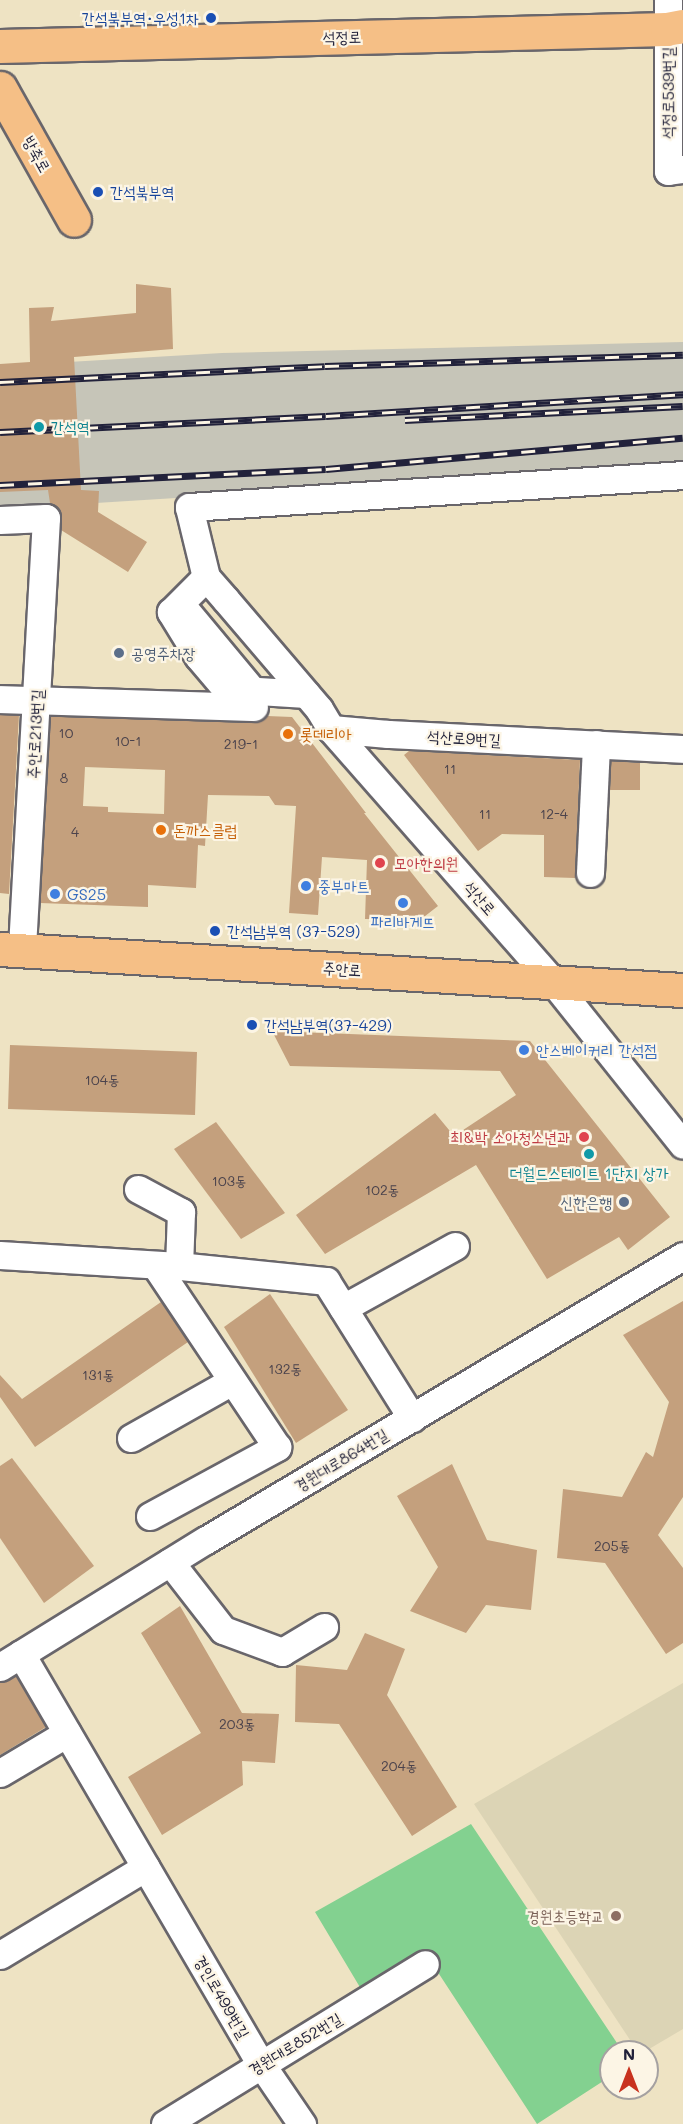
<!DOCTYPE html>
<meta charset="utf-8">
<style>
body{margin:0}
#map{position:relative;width:683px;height:2124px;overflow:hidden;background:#eee3c3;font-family:Mali,"Poor Story",sans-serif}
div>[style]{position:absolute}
.built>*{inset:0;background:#dcd4b5}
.industrial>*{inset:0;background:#c6c5b8}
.green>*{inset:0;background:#83d190}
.building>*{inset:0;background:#c4a07d}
.roads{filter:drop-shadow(2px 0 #69666b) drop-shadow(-2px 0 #69666b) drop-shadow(0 2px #69666b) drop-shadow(0 -2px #69666b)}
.minor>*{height:27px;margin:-13.5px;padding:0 13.5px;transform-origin:13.5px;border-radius:13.5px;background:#fff}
.major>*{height:33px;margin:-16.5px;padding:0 16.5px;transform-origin:16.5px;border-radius:16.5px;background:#f5bf86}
.rail>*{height:7px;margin-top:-3.5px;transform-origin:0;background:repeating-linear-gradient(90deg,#fcf5e5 0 14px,#22223b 0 28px);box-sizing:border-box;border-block:2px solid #22223b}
.dots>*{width:16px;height:16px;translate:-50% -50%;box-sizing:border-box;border:3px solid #fcf5e5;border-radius:50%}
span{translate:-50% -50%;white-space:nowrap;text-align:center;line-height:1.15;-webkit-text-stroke:4.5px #fcf5e5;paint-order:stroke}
.number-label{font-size:14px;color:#4a424c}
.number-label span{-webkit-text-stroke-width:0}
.transit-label{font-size:16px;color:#164399}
.right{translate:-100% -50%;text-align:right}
.left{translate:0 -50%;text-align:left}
.street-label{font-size:16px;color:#22223b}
.culture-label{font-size:16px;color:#0d838f}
.service-label{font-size:16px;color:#4e5e75}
.food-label{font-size:16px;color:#c56008}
.health-label{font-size:16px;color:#be3a42}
.shop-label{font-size:16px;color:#366cbe}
.education-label{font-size:16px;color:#785e54}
.north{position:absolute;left:599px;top:2040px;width:60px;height:60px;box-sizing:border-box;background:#fcf5e5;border:2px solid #a5a1a1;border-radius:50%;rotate:0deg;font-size:16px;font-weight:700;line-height:24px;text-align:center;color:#22223b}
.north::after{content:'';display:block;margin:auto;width:21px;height:27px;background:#c8321e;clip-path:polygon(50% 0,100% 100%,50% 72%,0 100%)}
</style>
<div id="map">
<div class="built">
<div style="clip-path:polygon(683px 1683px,683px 2029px,644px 2052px,638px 2052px,474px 1804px)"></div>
</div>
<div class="industrial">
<div style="clip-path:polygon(683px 342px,683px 460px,432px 482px,0 509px,0 366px,222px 353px)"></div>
</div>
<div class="green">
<div style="clip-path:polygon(471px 1824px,623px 2052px,611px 2052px,611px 2076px,537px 2124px,426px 1954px,364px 1994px,315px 1912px)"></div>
</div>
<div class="building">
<div style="clip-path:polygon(136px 284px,171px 288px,173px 349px,74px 357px,81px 490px,99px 491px,98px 512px,147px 542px,128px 572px,61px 530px,60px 511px,50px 503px,48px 490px,0 492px,0 364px,30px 362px,29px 308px,54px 307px,51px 321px,136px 313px)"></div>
<div style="clip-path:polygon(0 715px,19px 715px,9px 894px,0 893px)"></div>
<div style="clip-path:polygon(evenodd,51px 716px,254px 723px,267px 716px,292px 717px,366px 813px,364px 813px,438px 906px,420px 920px,365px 919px,367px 860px,322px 857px,318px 915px,289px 913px,296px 806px,275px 805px,269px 796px,208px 795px,205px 846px,198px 845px,196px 888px,148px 885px,148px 907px,40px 903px,51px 716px,85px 767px,165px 770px,164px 814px,108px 812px,108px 807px,83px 806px,85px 767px)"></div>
<div style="clip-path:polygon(409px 751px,580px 760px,575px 878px,544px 877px,544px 835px,502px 834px,478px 851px,404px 755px)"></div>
<div style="clip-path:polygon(611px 761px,640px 763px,640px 790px,610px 790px)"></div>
<div style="clip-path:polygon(272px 1031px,530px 1041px,670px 1217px,628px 1250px,619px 1237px,547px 1279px,476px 1165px,325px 1254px,296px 1215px,435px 1113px,454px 1136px,516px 1095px,500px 1071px,290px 1066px)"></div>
<div style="clip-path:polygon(10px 1045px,197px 1052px,195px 1115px,8px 1109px)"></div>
<div style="clip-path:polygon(216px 1122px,285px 1213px,241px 1239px,174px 1149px)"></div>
<div style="clip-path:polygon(270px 1294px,348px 1410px,296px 1443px,224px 1327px)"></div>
<div style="clip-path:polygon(683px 1301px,683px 1497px,658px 1535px,683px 1568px,683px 1643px,666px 1654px,605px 1563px,557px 1558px,563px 1489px,622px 1497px,646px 1452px,653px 1457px,669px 1402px,623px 1335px)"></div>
<div style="clip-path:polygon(161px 1302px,188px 1342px,35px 1447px,0 1397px,0 1375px,22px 1399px)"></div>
<div style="clip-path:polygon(12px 1458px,94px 1566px,44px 1603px,0 1538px,0 1466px)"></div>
<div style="clip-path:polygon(452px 1464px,487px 1540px,537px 1550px,531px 1610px,486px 1605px,466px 1633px,410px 1611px,438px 1567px,397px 1496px)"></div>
<div style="clip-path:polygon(180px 1606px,242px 1713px,279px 1714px,275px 1763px,242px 1761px,243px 1785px,162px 1835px,128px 1777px,201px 1733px,141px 1633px)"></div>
<div style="clip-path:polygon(365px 1633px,405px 1649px,387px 1695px,457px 1807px,412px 1836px,339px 1724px,295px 1722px,296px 1665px,347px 1670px)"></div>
<div style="clip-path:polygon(16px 1676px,46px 1727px,0 1755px,0 1683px)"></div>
</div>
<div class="roads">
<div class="minor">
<div style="left:668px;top:0;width:171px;rotate:90deg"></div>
<div style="left:668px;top:171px;width:15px;rotate:-8deg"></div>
<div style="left:0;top:520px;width:46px;rotate:-2.5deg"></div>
<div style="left:46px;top:518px;width:433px;rotate:93.2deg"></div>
<div style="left:206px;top:577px;width:72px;rotate:-103.7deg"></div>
<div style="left:189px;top:507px;width:495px;rotate:-3.7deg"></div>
<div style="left:188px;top:613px;width:100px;rotate:50.3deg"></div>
<div style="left:306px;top:694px;width:80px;rotate:-176.4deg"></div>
<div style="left:226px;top:689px;width:43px;rotate:-130.3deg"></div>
<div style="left:198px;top:656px;width:52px;rotate:-121.5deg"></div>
<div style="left:171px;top:612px;width:49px;rotate:-45deg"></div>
<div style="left:206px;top:577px;width:30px;rotate:49deg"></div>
<div style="left:226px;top:600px;width:143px;rotate:49.5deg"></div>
<div style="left:319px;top:709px;width:23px;rotate:59deg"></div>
<div style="left:331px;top:729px;width:337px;rotate:48.7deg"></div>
<div style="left:553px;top:982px;width:208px;rotate:51.4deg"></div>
<div style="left:0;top:699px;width:254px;rotate:1.8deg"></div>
<div style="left:331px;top:729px;width:57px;rotate:5deg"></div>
<div style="left:388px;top:734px;width:295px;rotate:2.9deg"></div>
<div style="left:590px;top:873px;width:129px;rotate:-87.3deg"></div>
<div style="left:138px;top:1189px;width:49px;rotate:28.1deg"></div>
<div style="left:181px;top:1212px;width:54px;rotate:92.1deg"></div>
<div style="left:0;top:1255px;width:179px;rotate:3.5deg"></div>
<div style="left:179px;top:1266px;width:148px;rotate:5.8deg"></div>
<div style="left:326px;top:1281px;width:162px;rotate:57.9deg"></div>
<div style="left:343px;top:1308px;width:128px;rotate:-29deg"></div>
<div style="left:131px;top:1438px;width:116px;rotate:-29.4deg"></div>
<div style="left:150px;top:1516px;width:145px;rotate:-28.5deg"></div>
<div style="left:277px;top:1447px;width:219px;rotate:-123.8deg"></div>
<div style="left:170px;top:1562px;width:86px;rotate:52.1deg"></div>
<div style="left:223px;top:1630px;width:63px;rotate:20.4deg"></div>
<div style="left:282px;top:1652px;width:49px;rotate:-30.8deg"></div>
<div style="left:21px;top:1654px;width:475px;rotate:59.7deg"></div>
<div style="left:261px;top:2064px;width:73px;rotate:55.7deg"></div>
<div style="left:0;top:1667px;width:242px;rotate:-31.7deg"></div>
<div style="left:206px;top:1540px;width:555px;rotate:-30.77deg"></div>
<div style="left:0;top:1773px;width:78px;rotate:-30.8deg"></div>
<div style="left:0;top:1955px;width:170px;rotate:-31.1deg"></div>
<div style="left:165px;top:2124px;width:305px;rotate:-31.6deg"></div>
</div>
<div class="major">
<div style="left:0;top:46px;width:667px;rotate:-1.46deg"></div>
<div style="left:667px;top:29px;width:16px;rotate:-11deg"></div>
<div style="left:0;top:88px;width:151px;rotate:60.7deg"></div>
<div style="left:0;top:949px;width:684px;rotate:3.44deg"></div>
</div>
</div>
<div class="rail">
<div style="left:0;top:382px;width:325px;rotate:-2.8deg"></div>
<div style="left:325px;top:366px;width:358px;rotate:-1.8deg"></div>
<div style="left:405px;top:420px;width:278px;rotate:-2.9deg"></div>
<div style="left:0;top:432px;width:326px;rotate:-2.8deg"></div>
<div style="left:326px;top:416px;width:358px;rotate:-3.5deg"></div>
<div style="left:0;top:485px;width:326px;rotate:-2.8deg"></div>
<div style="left:326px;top:469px;width:358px;rotate:-5deg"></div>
</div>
<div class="dots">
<div style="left:211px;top:18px;background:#1a4fb4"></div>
<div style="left:98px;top:192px;background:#1a4fb4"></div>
<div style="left:39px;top:427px;background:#0f9aa8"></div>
<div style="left:119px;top:653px;background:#5c6f8a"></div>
<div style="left:288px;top:734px;background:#e8710a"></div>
<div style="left:161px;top:830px;background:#e8710a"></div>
<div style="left:380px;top:863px;background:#e0444e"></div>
<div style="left:306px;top:886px;background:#3f7fe0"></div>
<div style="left:55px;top:894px;background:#3f7fe0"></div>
<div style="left:403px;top:903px;background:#3f7fe0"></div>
<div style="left:215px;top:931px;background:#1a4fb4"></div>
<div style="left:252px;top:1025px;background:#1a4fb4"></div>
<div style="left:524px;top:1050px;background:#3f7fe0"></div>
<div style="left:584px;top:1137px;background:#e0444e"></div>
<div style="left:589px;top:1154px;background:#0f9aa8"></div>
<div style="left:624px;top:1202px;background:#5c6f8a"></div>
<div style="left:616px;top:1916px;background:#8d6e63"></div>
</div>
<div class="number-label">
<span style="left:66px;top:733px">10</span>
<span style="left:128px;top:741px">10-1</span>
<span style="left:241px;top:744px">219-1</span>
<span style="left:450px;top:769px">11</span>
<span style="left:64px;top:778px">8</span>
<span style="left:485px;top:814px">11</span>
<span style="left:554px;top:814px">12-4</span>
<span style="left:75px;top:832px">4</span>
<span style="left:102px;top:1080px">104동</span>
<span style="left:229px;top:1181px">103동</span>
<span style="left:382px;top:1190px">102동</span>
<span style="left:285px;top:1369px">132동</span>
<span style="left:98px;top:1375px">131동</span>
<span style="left:612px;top:1546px">205동</span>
<span style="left:237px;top:1724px">203동</span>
<span style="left:399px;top:1766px">204동</span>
</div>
<div class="transit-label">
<span class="right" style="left:199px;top:18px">간석북부역·우성1차</span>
<span class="left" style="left:110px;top:192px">간석북부역</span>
<span class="left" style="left:227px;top:931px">간석남부역 (37-529)</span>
<span class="left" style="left:264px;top:1025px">간석남부역(37-429)</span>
</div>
<div class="street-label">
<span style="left:342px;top:37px;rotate:-1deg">석정로</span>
<span style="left:668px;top:93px;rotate:-90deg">석정로539번길</span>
<span style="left:37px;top:154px;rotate:61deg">방축로</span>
<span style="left:35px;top:734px;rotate:-87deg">주안로213번길</span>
<span style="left:464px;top:738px;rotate:3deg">석산로9번길</span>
<span style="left:480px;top:898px;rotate:49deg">석산로</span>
<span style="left:342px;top:969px;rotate:3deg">주안로</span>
<span style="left:341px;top:1460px;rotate:-31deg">경원대로864번길</span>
<span style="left:222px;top:1997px;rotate:60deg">경인로499번길</span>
<span style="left:295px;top:2044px;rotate:-31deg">경원대로852번길</span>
</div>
<div class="culture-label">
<span class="left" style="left:51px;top:427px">간석역</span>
<span style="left:589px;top:1173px">더월드스테이트 1단지 상가</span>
</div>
<div class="service-label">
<span class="left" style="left:131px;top:653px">공영주차장</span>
<span class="right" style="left:612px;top:1202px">신한은행</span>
</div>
<div class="food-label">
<span class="left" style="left:300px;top:734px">롯데리아</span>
<span class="left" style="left:173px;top:830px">돈까스클럽</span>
</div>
<div class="health-label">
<span class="left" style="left:394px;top:863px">모아한의원</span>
<span class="right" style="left:570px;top:1137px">최&amp;박 소아청소년과</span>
</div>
<div class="shop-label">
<span class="left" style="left:318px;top:886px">중부마트</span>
<span class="left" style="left:67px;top:894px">GS25</span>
<span style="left:403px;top:922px">파리바게뜨</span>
<span class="left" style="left:536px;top:1050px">안스베이커리 간석점</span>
</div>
<div class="education-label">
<span class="right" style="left:604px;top:1916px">경원초등학교</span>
</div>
<div class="north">N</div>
</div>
